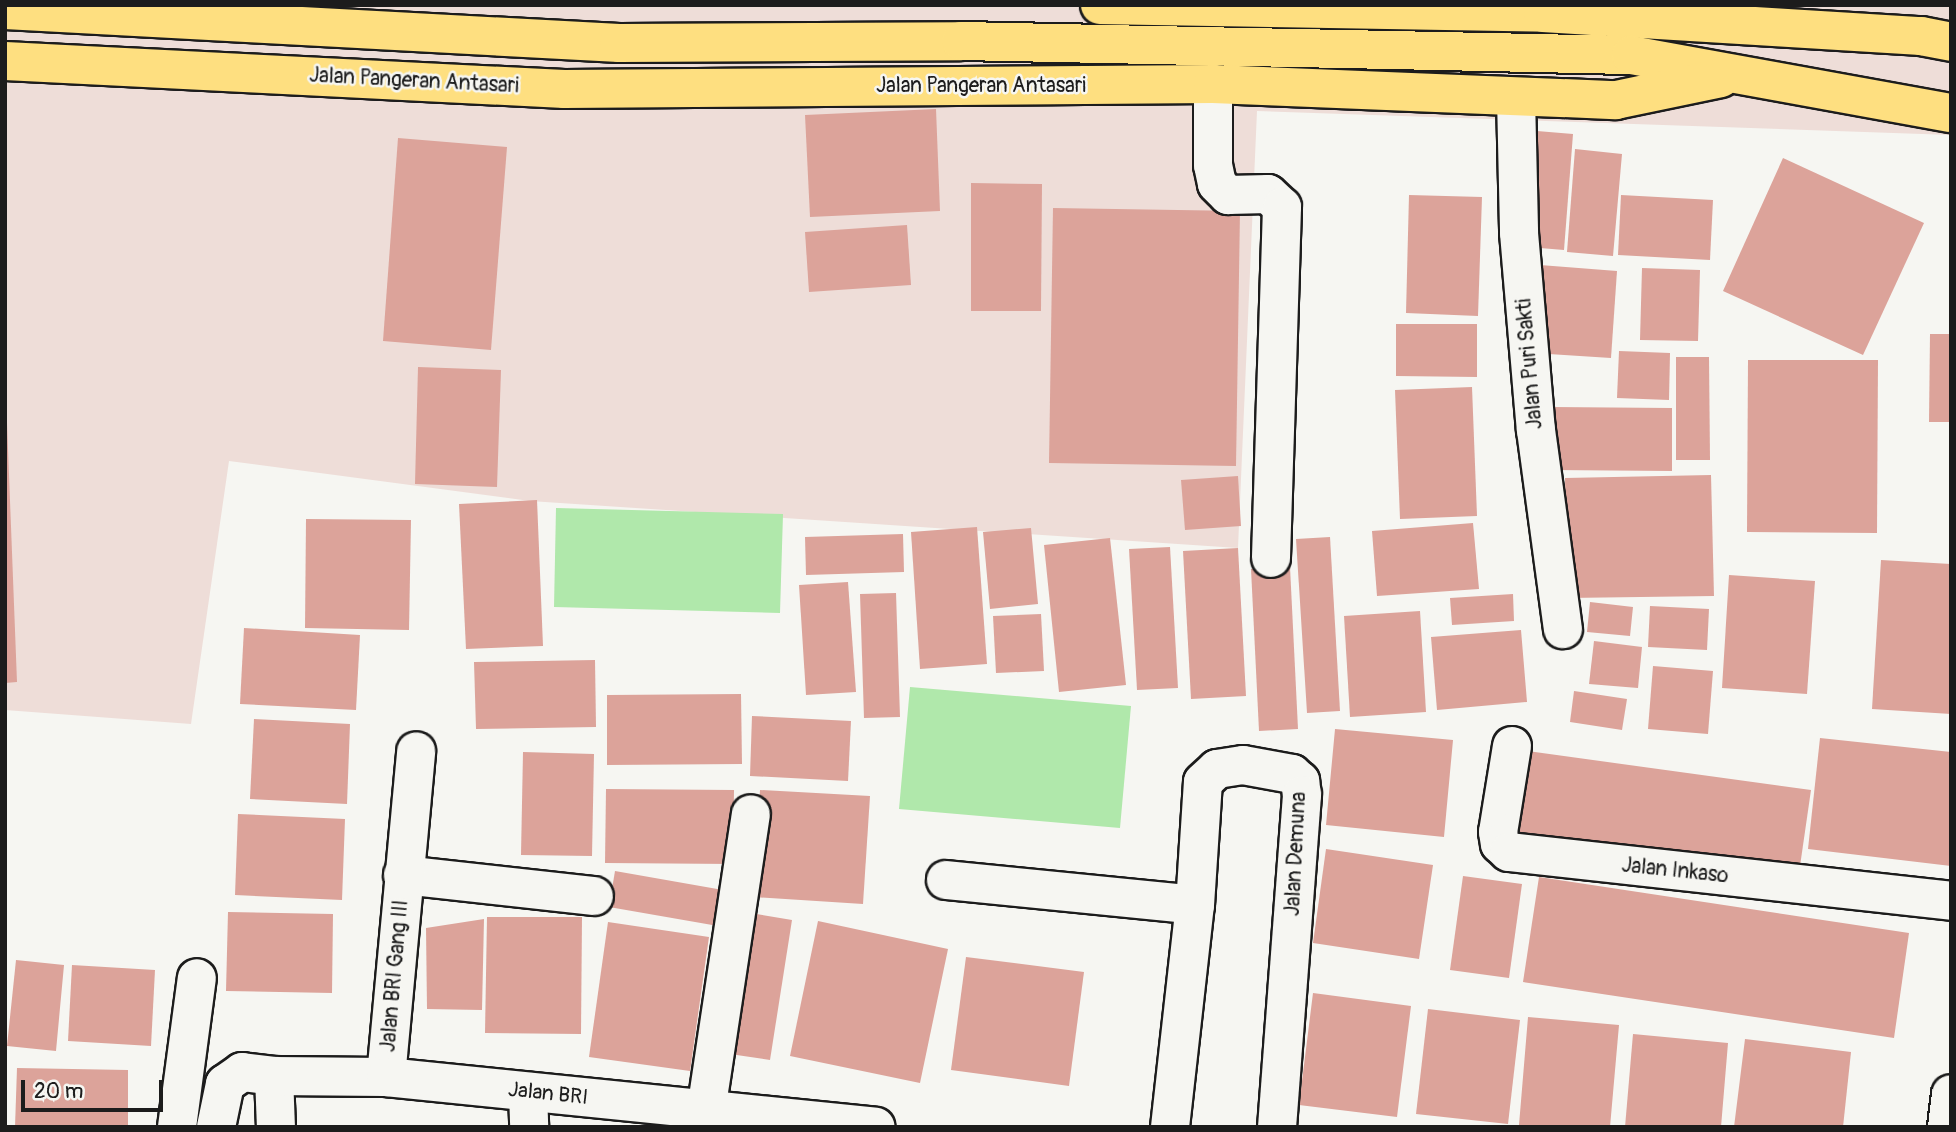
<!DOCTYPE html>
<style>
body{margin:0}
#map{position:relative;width:1956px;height:1132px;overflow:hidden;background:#f6f6f2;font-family:Pangolin,sans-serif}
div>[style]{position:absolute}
.built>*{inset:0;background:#eeddd8}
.green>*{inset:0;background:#b0e8ab}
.building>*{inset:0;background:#dca39a}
.roads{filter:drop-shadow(2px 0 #1c1c1c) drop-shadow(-2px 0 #1c1c1c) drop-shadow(0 2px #1c1c1c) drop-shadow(0 -2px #1c1c1c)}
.minor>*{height:38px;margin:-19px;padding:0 19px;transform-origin:19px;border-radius:19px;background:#f6f6f2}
.primary>*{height:38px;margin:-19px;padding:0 19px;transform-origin:19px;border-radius:19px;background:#fedf80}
span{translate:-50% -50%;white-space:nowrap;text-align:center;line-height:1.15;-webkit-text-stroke:5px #f6f6f2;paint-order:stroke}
.street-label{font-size:21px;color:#1c1c1c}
.frame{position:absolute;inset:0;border:7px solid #1c1c1c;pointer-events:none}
.scale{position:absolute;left:21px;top:1080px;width:142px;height:32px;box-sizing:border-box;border:4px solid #1c1c1c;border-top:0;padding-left:9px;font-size:21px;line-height:24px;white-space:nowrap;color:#1c1c1c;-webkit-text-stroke:5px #f6f6f2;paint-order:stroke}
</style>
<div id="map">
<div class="built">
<div style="clip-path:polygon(5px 5px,1951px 5px,1951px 135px,1257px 111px,1238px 548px,530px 501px,229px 461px,191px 724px,5px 710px)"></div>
</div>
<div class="green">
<div style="clip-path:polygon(556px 508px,783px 514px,780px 613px,554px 607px)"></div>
<div style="clip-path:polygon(910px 687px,1131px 706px,1120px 828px,899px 809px)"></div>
</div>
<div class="building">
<div style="clip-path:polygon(936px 109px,940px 211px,810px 217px,805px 115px)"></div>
<div style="clip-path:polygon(1537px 131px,1573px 134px,1564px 250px,1528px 247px)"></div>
<div style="clip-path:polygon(398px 138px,507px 147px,491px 350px,383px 341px)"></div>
<div style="clip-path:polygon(1575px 149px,1622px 154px,1613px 256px,1567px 252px)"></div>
<div style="clip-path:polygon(1783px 158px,1924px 223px,1863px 355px,1723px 291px)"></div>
<div style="clip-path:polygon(971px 183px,1042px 184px,1041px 311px,971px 311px)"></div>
<div style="clip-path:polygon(1409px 195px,1482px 197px,1478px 316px,1406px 313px)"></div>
<div style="clip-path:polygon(1621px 195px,1713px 200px,1710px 260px,1618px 255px)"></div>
<div style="clip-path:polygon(1053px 208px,1240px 211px,1236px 466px,1049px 463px)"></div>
<div style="clip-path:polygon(907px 225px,911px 285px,809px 292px,805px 232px)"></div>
<div style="clip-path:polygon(1540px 265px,1617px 271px,1611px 358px,1533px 353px)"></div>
<div style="clip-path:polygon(1642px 268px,1700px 270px,1698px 341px,1640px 340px)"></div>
<div style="clip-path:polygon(1396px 324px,1477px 324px,1477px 377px,1396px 376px)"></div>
<div style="clip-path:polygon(1930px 334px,1951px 334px,1951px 422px,1929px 422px)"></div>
<div style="clip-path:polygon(1619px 351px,1670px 353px,1669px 400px,1617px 398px)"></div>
<div style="clip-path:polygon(1676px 357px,1709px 357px,1710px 460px,1676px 460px)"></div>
<div style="clip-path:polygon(1748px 360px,1878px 360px,1877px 533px,1747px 532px)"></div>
<div style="clip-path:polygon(418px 367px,501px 370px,497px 487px,415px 484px)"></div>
<div style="clip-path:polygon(5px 371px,17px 682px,5px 683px)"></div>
<div style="clip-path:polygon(1472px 387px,1477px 516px,1400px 519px,1395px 390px)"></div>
<div style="clip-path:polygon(1552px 407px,1672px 408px,1672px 471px,1551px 470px)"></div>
<div style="clip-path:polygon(1711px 475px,1714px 596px,1567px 598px,1565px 478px)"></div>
<div style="clip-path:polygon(1238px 476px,1241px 526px,1185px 530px,1181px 480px)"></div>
<div style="clip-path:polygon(537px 500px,543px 646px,466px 649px,459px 504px)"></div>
<div style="clip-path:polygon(306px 519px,411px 520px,409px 630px,305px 628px)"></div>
<div style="clip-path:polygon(1473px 523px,1479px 589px,1377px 596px,1372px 531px)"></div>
<div style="clip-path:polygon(977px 527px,987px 664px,920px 669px,911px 532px)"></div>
<div style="clip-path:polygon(1031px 528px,1038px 604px,990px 609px,983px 532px)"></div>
<div style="clip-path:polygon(903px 534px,904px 572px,806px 575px,805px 537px)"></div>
<div style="clip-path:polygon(1330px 537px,1340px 711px,1307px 713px,1296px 539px)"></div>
<div style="clip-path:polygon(1110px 538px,1126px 685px,1059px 692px,1044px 545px)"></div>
<div style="clip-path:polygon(1170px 547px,1178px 688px,1137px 690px,1129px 549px)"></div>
<div style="clip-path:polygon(1238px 548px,1246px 696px,1191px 699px,1183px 551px)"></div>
<div style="clip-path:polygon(1881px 560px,1951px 564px,1951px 714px,1872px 709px)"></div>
<div style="clip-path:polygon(1290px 567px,1298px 729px,1259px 731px,1251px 569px)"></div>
<div style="clip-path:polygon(1729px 575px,1815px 581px,1807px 694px,1722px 688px)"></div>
<div style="clip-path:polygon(848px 582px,856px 692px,806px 695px,799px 585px)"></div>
<div style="clip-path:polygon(896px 593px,900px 717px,864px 718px,860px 594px)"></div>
<div style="clip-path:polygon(1513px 594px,1514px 621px,1452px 625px,1450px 598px)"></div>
<div style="clip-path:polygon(1590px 602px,1633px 607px,1630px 636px,1587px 632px)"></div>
<div style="clip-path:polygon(1650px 606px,1709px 609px,1707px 650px,1648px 647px)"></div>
<div style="clip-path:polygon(1420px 611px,1426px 712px,1350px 717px,1344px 616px)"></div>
<div style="clip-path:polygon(1041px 614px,1044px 671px,996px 673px,993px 616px)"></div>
<div style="clip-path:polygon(244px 628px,360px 635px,356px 710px,240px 704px)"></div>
<div style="clip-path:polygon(1521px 630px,1527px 702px,1437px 710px,1431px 637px)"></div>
<div style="clip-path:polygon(1594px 641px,1642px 647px,1638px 688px,1589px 684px)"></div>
<div style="clip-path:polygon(595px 660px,596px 727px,476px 729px,474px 662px)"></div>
<div style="clip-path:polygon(1653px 666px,1713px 671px,1708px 734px,1648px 729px)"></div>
<div style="clip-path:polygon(1574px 691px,1627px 699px,1622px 730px,1570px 722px)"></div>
<div style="clip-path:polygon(741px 694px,742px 764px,607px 765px,607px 695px)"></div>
<div style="clip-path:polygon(752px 716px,851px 721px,848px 781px,750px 776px)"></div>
<div style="clip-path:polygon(254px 719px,350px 724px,347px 804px,250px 799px)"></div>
<div style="clip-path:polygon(1335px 729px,1453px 740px,1444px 837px,1326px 825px)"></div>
<div style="clip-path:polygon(1820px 738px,1951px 752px,1951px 866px,1808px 849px)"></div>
<div style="clip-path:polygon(1520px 750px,1811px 790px,1799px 873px,1509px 833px)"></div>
<div style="clip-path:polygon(523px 752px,594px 754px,592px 856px,521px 855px)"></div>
<div style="clip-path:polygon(606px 789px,734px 790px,733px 864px,605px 863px)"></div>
<div style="clip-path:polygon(760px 790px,870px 796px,863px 904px,753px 897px)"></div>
<div style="clip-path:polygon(238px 814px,345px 819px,342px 900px,235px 895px)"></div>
<div style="clip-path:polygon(1326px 849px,1433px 865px,1419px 959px,1313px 943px)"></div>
<div style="clip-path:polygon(615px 871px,723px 890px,718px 926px,609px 907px)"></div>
<div style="clip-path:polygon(1463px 876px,1522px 884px,1509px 978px,1450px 970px)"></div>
<div style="clip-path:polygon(1539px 877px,1909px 933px,1894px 1038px,1523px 982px)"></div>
<div style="clip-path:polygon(228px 912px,333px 914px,332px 993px,226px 991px)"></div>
<div style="clip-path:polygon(744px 912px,792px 920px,770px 1060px,723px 1053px)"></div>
<div style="clip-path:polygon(487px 917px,582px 917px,581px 1034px,485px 1033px)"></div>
<div style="clip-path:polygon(484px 919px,482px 1010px,427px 1009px,426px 928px)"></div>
<div style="clip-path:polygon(818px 921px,948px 949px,920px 1083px,790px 1056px)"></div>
<div style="clip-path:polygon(608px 922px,709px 937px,690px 1071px,589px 1057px)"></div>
<div style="clip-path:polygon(966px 957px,1084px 972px,1069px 1086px,951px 1070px)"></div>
<div style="clip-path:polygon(16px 960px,64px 965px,56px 1051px,7px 1046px)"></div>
<div style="clip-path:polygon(72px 965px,155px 970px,151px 1046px,68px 1041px)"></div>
<div style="clip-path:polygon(1313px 993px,1411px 1006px,1397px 1117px,1299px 1105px)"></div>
<div style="clip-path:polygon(1428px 1009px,1520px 1020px,1508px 1124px,1416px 1114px)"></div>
<div style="clip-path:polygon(1528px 1017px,1619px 1025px,1610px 1127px,1519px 1125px)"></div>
<div style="clip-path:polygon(1633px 1034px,1728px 1043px,1721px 1127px,1625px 1127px)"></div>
<div style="clip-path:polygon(1745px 1039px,1851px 1052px,1843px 1127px,1734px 1127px)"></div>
<div style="clip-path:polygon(17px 1068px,128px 1070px,128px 1127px,15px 1127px)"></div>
</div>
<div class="roads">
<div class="minor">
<div style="left:1213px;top:84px;width:81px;rotate:90deg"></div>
<div style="left:1213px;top:165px;width:19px;rotate:78deg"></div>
<div style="left:1217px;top:184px;width:16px;rotate:45deg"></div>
<div style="left:1228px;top:195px;width:40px;rotate:-1.4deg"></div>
<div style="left:1268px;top:194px;width:19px;rotate:43deg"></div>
<div style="left:1282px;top:207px;width:351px;rotate:91.8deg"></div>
<div style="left:1516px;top:97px;width:136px;rotate:88.7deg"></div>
<div style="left:1519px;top:233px;width:198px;rotate:85.1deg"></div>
<div style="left:1536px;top:430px;width:201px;rotate:82.3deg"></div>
<div style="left:1512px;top:746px;width:87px;rotate:99.2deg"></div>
<div style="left:1498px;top:832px;width:12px;rotate:81deg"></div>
<div style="left:1500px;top:844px;width:12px;rotate:42deg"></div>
<div style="left:1509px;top:852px;width:445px;rotate:6.3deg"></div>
<div style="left:403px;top:875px;width:192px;rotate:6.3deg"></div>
<div style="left:946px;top:880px;width:250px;rotate:5.7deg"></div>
<div style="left:274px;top:1076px;width:51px;rotate:87.8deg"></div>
<div style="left:386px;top:1077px;width:327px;rotate:-84.7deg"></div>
<div style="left:528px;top:1092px;width:35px;rotate:88deg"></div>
<div style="left:706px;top:1111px;width:300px;rotate:-81.4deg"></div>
<div style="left:177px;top:1127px;width:150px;rotate:-82.4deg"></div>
<div style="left:216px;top:1127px;width:44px;rotate:-78.2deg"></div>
<div style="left:225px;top:1084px;width:21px;rotate:-35deg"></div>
<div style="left:242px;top:1072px;width:32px;rotate:7deg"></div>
<div style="left:274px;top:1076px;width:112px;rotate:0.5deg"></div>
<div style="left:386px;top:1077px;width:492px;rotate:5.8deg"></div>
<div style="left:1170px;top:1127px;width:223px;rotate:-83.6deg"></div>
<div style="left:1195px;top:905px;width:123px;rotate:-86.3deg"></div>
<div style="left:1203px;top:782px;width:19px;rotate:-43deg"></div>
<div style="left:1217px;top:769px;width:26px;rotate:-9deg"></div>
<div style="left:1243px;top:765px;width:50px;rotate:10.4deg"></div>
<div style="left:1292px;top:774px;width:11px;rotate:41deg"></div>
<div style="left:1300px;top:781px;width:14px;rotate:82deg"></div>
<div style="left:1302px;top:795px;width:333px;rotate:94.3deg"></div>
<div style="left:1947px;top:1127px;width:33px;rotate:-83deg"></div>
</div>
<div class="primary">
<div style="left:1100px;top:5px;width:443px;rotate:1deg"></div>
<div style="left:1543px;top:13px;width:379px;rotate:3.5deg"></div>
<div style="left:1921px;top:36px;width:31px;rotate:11deg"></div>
<div style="left:5px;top:10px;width:615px;rotate:3.08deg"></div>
<div style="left:619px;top:43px;width:342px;rotate:-0.3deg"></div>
<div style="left:961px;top:41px;width:670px;rotate:1.2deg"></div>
<div style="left:1631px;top:55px;width:325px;rotate:10.3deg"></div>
<div style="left:5px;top:61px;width:560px;rotate:2.87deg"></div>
<div style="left:564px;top:89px;width:649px;rotate:-0.44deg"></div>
<div style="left:1213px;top:84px;width:403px;rotate:2.3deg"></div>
<div style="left:1616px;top:100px;width:107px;rotate:-11.8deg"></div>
</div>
</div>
<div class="street-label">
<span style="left:414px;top:81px;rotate:3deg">Jalan Pangeran Antasari</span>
<span style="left:981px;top:86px">Jalan Pangeran Antasari</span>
<span style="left:1530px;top:364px;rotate:-95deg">Jalan Puri Sakti</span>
<span style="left:1296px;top:854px;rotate:-87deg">Jalan Demuna</span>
<span style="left:1675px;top:871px;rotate:6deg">Jalan Inkaso</span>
<span style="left:395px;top:976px;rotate:-85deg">Jalan BRI Gang III</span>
<span style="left:548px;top:1094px;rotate:6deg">Jalan BRI</span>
</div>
<div class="frame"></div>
<div class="scale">20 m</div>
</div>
